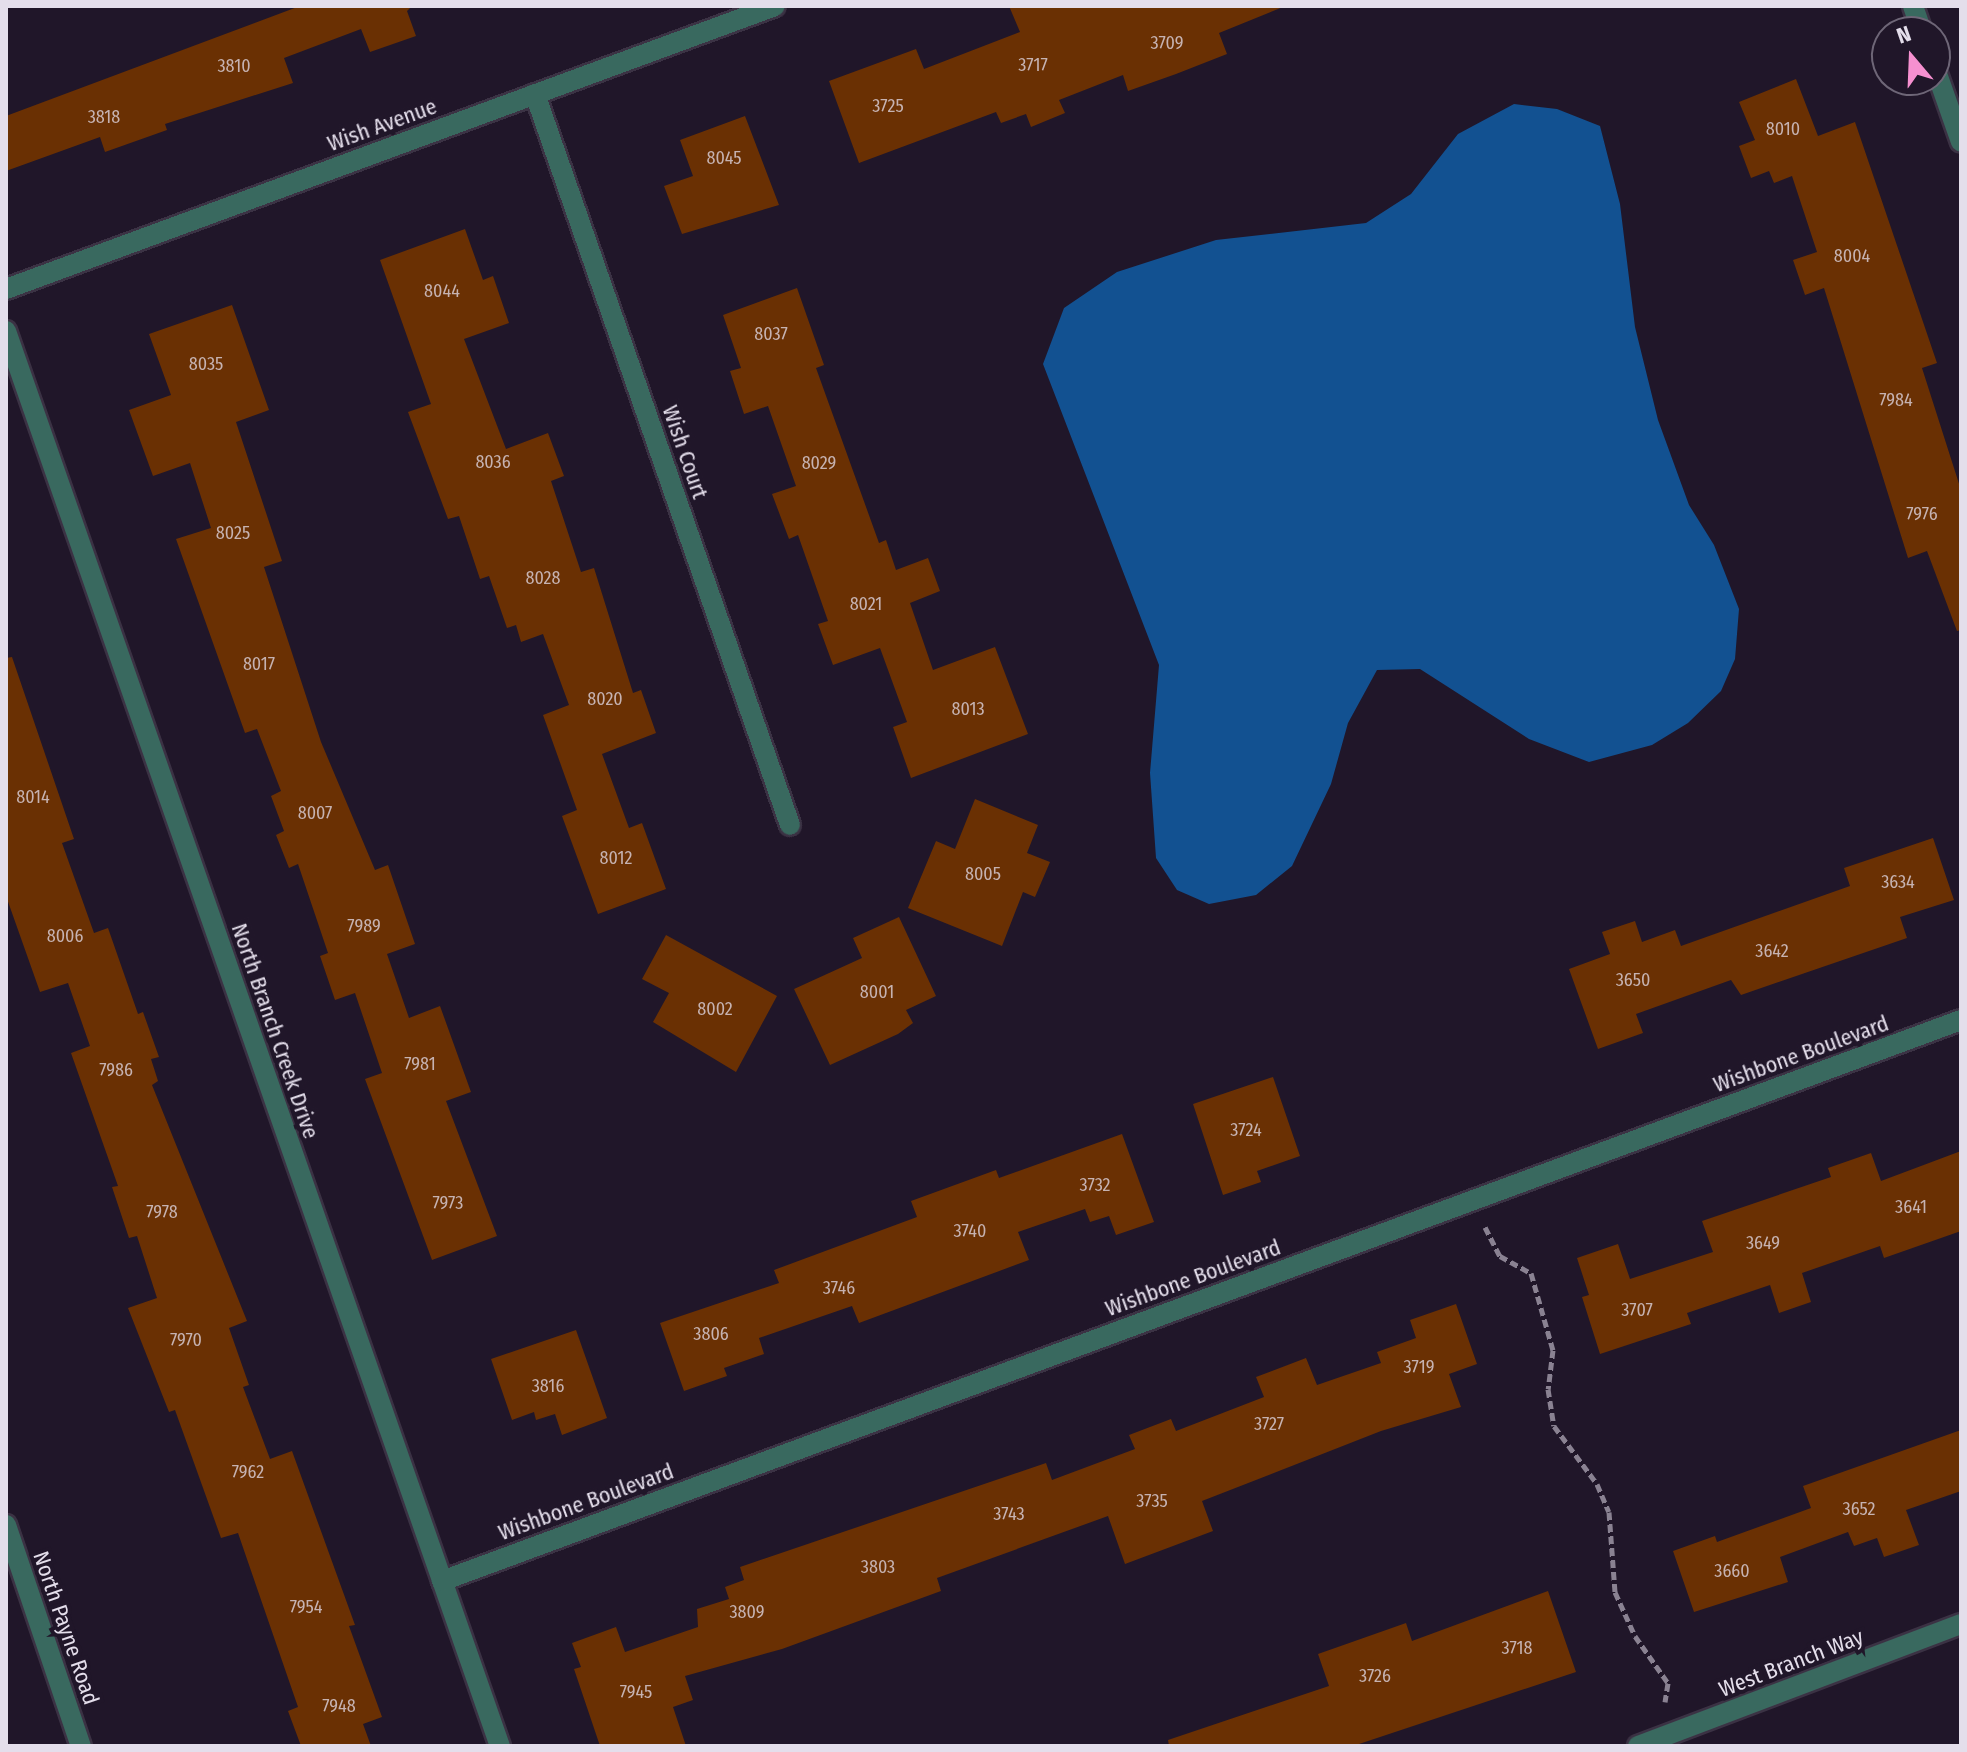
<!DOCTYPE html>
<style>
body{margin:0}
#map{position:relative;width:1967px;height:1752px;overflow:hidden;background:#201629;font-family:"Fira Sans Condensed",sans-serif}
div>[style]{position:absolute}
.water>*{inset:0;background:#125191}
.building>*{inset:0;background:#6a3003}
.path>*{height:5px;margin-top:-2.5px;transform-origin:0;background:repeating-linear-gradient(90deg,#8a8292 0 8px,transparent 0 12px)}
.roads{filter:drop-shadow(2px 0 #3b3244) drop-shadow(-2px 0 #3b3244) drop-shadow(0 2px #3b3244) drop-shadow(0 -2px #3b3244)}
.minor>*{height:20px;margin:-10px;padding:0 10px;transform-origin:10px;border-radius:10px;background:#39695f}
.tertiary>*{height:20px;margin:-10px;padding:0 10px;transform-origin:10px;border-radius:10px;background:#39695f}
span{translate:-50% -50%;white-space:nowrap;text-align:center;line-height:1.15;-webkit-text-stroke:8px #201629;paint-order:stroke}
.number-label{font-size:18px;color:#c6b2b1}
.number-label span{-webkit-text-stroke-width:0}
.street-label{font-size:22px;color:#e4deeb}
.frame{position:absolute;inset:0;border:8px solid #e4deeb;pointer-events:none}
.north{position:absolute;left:1871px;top:16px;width:80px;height:80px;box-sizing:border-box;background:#201629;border:2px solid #6e6677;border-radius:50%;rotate:341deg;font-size:22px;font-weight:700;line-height:32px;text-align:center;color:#e4deeb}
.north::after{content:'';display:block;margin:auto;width:28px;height:36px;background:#f690d0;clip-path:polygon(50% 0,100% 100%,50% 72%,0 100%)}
</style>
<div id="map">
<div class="water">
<div style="clip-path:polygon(1514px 104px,1557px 109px,1600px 126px,1620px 204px,1635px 327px,1658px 420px,1689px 505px,1714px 545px,1739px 609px,1735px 659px,1721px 691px,1688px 723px,1652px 745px,1589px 762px,1529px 739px,1420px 669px,1377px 670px,1348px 723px,1331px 784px,1292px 866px,1256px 895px,1209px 904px,1177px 890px,1156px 858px,1150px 773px,1159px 665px,1043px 364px,1064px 308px,1117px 272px,1216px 240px,1366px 223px,1411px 194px,1458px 134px)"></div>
</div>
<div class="building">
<div style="clip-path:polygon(300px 6px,412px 6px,407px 11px,416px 36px,370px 52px,361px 29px,284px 58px,293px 83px,165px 124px,167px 130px,105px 152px,100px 137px,6px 171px,6px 116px)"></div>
<div style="clip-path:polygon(1009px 6px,1283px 6px,1283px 7px,1219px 33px,1227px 54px,1176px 74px,1128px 91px,1123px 75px,1059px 100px,1065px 113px,1031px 127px,1026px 114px,1001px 123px,996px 112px,859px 163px,829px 81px,916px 49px,924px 69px,1020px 32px)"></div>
<div style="clip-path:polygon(1796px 79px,1818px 136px,1855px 122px,1937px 363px,1922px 368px,1961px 490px,1961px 630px,1957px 631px,1927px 551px,1908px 558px,1824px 288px,1805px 295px,1793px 260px,1817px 252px,1792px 176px,1774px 183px,1769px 171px,1751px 178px,1739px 146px,1755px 140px,1739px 102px)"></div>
<div style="clip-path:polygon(745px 116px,779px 205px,682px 234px,664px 186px,693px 176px,680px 140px)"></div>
<div style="clip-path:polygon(465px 229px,483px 280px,493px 276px,509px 323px,464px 339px,506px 449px,548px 433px,564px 476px,551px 481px,581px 572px,594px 568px,633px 693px,641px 690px,656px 733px,602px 754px,629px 828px,642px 823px,666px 889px,598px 914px,562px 816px,577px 810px,543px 715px,569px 705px,543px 634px,521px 642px,516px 625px,507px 628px,489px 576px,480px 579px,459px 516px,448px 519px,408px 412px,431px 404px,380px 260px)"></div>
<div style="clip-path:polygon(797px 288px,824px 365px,816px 368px,879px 543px,886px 540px,896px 570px,928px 558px,940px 591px,910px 603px,933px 670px,995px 647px,1028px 734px,911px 778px,893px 727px,907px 722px,880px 648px,833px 665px,818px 624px,828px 621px,798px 535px,789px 539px,772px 494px,796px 486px,768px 406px,744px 414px,730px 371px,741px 368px,723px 315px)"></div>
<div style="clip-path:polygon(232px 305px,269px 410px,236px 422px,282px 561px,264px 567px,321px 742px,375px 870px,388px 865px,415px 944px,387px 954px,409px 1018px,440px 1006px,471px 1092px,446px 1101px,497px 1236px,432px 1260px,365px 1079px,382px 1073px,355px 993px,335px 1000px,320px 956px,328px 953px,298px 864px,289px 868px,276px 835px,284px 831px,271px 796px,281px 791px,257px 729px,245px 733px,176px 539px,211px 528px,190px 463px,153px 476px,129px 410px,171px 395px,149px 334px)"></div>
<div style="clip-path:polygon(12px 657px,74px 839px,62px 843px,94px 933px,108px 928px,138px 1014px,143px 1012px,159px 1057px,151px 1059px,158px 1081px,152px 1085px,247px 1321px,229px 1328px,249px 1385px,243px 1387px,270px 1459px,292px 1451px,355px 1625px,349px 1626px,382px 1717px,363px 1724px,371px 1746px,301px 1746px,288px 1711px,298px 1707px,238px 1533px,221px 1538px,175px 1410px,169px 1412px,128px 1308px,157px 1298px,137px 1236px,129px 1238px,112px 1187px,118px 1186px,71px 1053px,90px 1046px,68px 983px,40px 992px,6px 896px,6px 658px)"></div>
<div style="clip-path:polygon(975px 799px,1038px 825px,1027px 853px,1050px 862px,1035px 897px,1023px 892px,1002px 946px,908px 908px,936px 841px,955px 849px)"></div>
<div style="clip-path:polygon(1933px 838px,1954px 900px,1900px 917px,1907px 938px,1741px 995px,1731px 980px,1636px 1014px,1643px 1033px,1598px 1049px,1569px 969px,1610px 954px,1602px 932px,1635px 921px,1642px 942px,1675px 930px,1681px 946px,1850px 886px,1844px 868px)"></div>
<div style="clip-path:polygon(899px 917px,936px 996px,906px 1010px,913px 1023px,898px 1034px,830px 1065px,794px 989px,862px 958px,853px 938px)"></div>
<div style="clip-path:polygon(666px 935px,777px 996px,736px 1072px,653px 1022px,669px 993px,642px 979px)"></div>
<div style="clip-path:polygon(1273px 1077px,1300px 1156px,1257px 1171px,1261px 1182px,1223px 1195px,1193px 1104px)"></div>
<div style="clip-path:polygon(1122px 1134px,1154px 1222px,1116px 1235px,1109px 1216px,1090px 1222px,1085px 1209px,1018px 1232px,1029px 1260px,859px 1323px,852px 1306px,759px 1338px,764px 1354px,724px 1368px,727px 1376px,684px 1391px,660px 1323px,779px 1283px,774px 1270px,917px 1217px,911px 1201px,996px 1170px,999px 1178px)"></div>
<div style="clip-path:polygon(1961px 1151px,1961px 1231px,1884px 1258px,1880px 1246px,1802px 1273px,1811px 1302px,1779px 1313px,1770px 1285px,1687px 1313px,1691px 1324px,1600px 1354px,1582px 1297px,1589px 1295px,1577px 1258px,1618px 1244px,1630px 1279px,1713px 1252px,1702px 1221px,1831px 1177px,1828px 1168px,1871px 1153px,1881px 1181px)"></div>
<div style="clip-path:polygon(1456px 1304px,1477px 1364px,1449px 1374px,1461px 1407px,1381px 1431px,1202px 1501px,1213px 1531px,1125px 1564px,1108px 1516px,937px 1578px,941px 1591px,782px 1649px,685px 1676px,693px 1700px,673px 1707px,686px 1746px,600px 1746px,574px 1669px,581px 1667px,572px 1643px,616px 1627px,625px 1652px,698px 1627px,697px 1609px,729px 1599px,725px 1587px,744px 1580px,740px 1567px,1046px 1463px,1052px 1480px,1135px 1449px,1129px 1435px,1171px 1419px,1176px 1431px,1264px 1397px,1256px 1377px,1306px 1358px,1317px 1385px,1381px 1363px,1377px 1352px,1416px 1338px,1410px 1320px)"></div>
<div style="clip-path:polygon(576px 1330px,607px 1418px,562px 1435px,555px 1414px,536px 1420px,534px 1412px,512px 1420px,491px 1359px)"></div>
<div style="clip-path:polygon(1961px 1430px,1961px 1491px,1906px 1510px,1919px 1545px,1884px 1557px,1877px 1538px,1854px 1546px,1848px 1532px,1780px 1557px,1788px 1582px,1694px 1612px,1673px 1551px,1715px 1536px,1717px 1542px,1811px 1508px,1803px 1486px)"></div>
<div style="clip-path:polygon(1548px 1591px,1576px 1672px,1353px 1746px,1169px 1746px,1168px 1740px,1329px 1686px,1318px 1654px,1406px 1623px,1412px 1641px)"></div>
</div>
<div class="path">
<div style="left:1485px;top:1227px;width:33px;rotate:63deg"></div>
<div style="left:1500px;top:1256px;width:35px;rotate:29deg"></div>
<div style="left:1531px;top:1273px;width:80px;rotate:74.1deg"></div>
<div style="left:1553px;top:1350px;width:39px;rotate:97deg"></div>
<div style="left:1548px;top:1389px;width:37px;rotate:81deg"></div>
<div style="left:1554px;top:1426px;width:72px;rotate:53.4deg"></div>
<div style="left:1597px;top:1484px;width:30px;rotate:67deg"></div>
<div style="left:1609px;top:1512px;width:80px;rotate:85.7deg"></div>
<div style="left:1615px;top:1592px;width:48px;rotate:65.6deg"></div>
<div style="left:1635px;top:1636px;width:57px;rotate:54.9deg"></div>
<div style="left:1668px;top:1683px;width:19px;rotate:99deg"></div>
</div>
<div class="roads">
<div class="minor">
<div style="left:1913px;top:6px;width:28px;rotate:71deg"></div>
<div style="left:1935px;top:68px;width:78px;rotate:70.6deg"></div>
<div style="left:535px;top:94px;width:774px;rotate:70.77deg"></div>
<div style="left:6px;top:289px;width:819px;rotate:-20.2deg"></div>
<div style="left:6px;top:331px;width:1499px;rotate:70.76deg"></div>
<div style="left:442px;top:1581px;width:1619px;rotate:-20.27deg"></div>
<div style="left:1638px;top:1746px;width:345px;rotate:-20.7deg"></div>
</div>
<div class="tertiary">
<div style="left:6px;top:1525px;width:233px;rotate:71.3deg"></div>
</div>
</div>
<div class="number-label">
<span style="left:1167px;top:43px">3709</span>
<span style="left:1033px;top:65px">3717</span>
<span style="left:234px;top:66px">3810</span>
<span style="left:888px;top:106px">3725</span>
<span style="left:104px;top:117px">3818</span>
<span style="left:1783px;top:129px">8010</span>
<span style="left:724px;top:158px">8045</span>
<span style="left:1852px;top:256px">8004</span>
<span style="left:442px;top:291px">8044</span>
<span style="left:771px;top:334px">8037</span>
<span style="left:206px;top:364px">8035</span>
<span style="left:1896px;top:400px">7984</span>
<span style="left:493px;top:462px">8036</span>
<span style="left:819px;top:463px">8029</span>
<span style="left:1922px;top:514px">7976</span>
<span style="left:233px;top:533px">8025</span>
<span style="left:543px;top:578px">8028</span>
<span style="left:866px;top:604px">8021</span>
<span style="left:259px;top:664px">8017</span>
<span style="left:605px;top:699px">8020</span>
<span style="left:968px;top:709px">8013</span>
<span style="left:33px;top:797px">8014</span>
<span style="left:315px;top:813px">8007</span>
<span style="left:616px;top:858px">8012</span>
<span style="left:983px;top:874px">8005</span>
<span style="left:1898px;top:882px">3634</span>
<span style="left:364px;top:926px">7989</span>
<span style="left:65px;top:936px">8006</span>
<span style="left:1772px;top:951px">3642</span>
<span style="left:1633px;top:980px">3650</span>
<span style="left:877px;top:992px">8001</span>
<span style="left:715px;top:1009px">8002</span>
<span style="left:420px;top:1064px">7981</span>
<span style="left:116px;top:1070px">7986</span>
<span style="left:1246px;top:1130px">3724</span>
<span style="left:1095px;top:1185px">3732</span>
<span style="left:448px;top:1203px">7973</span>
<span style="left:1911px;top:1207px">3641</span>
<span style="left:162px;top:1212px">7978</span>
<span style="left:970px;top:1231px">3740</span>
<span style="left:1763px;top:1243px">3649</span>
<span style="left:839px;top:1288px">3746</span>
<span style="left:1637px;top:1310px">3707</span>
<span style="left:711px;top:1334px">3806</span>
<span style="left:186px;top:1340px">7970</span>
<span style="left:1419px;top:1367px">3719</span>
<span style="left:548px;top:1386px">3816</span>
<span style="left:1269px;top:1424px">3727</span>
<span style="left:248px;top:1472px">7962</span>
<span style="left:1152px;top:1501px">3735</span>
<span style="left:1859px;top:1509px">3652</span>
<span style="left:1009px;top:1514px">3743</span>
<span style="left:878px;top:1567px">3803</span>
<span style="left:1732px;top:1571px">3660</span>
<span style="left:306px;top:1607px">7954</span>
<span style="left:747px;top:1612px">3809</span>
<span style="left:1517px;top:1648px">3718</span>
<span style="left:1375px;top:1676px">3726</span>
<span style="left:636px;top:1692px">7945</span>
<span style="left:339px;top:1706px">7948</span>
</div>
<div class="street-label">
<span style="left:382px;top:125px;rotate:-20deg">Wish Avenue</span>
<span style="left:685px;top:452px;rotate:71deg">Wish Court</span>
<span style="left:275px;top:1031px;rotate:71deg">North Branch Creek Drive</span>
<span style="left:1801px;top:1054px;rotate:-20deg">Wishbone Boulevard</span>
<span style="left:1193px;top:1278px;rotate:-20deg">Wishbone Boulevard</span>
<span style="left:586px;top:1502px;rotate:-20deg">Wishbone Boulevard</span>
<span style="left:66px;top:1628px;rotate:71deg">North Payne Road</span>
<span style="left:1791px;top:1663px;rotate:-21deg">West Branch Way</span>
</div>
<div class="frame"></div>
<div class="north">N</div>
</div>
